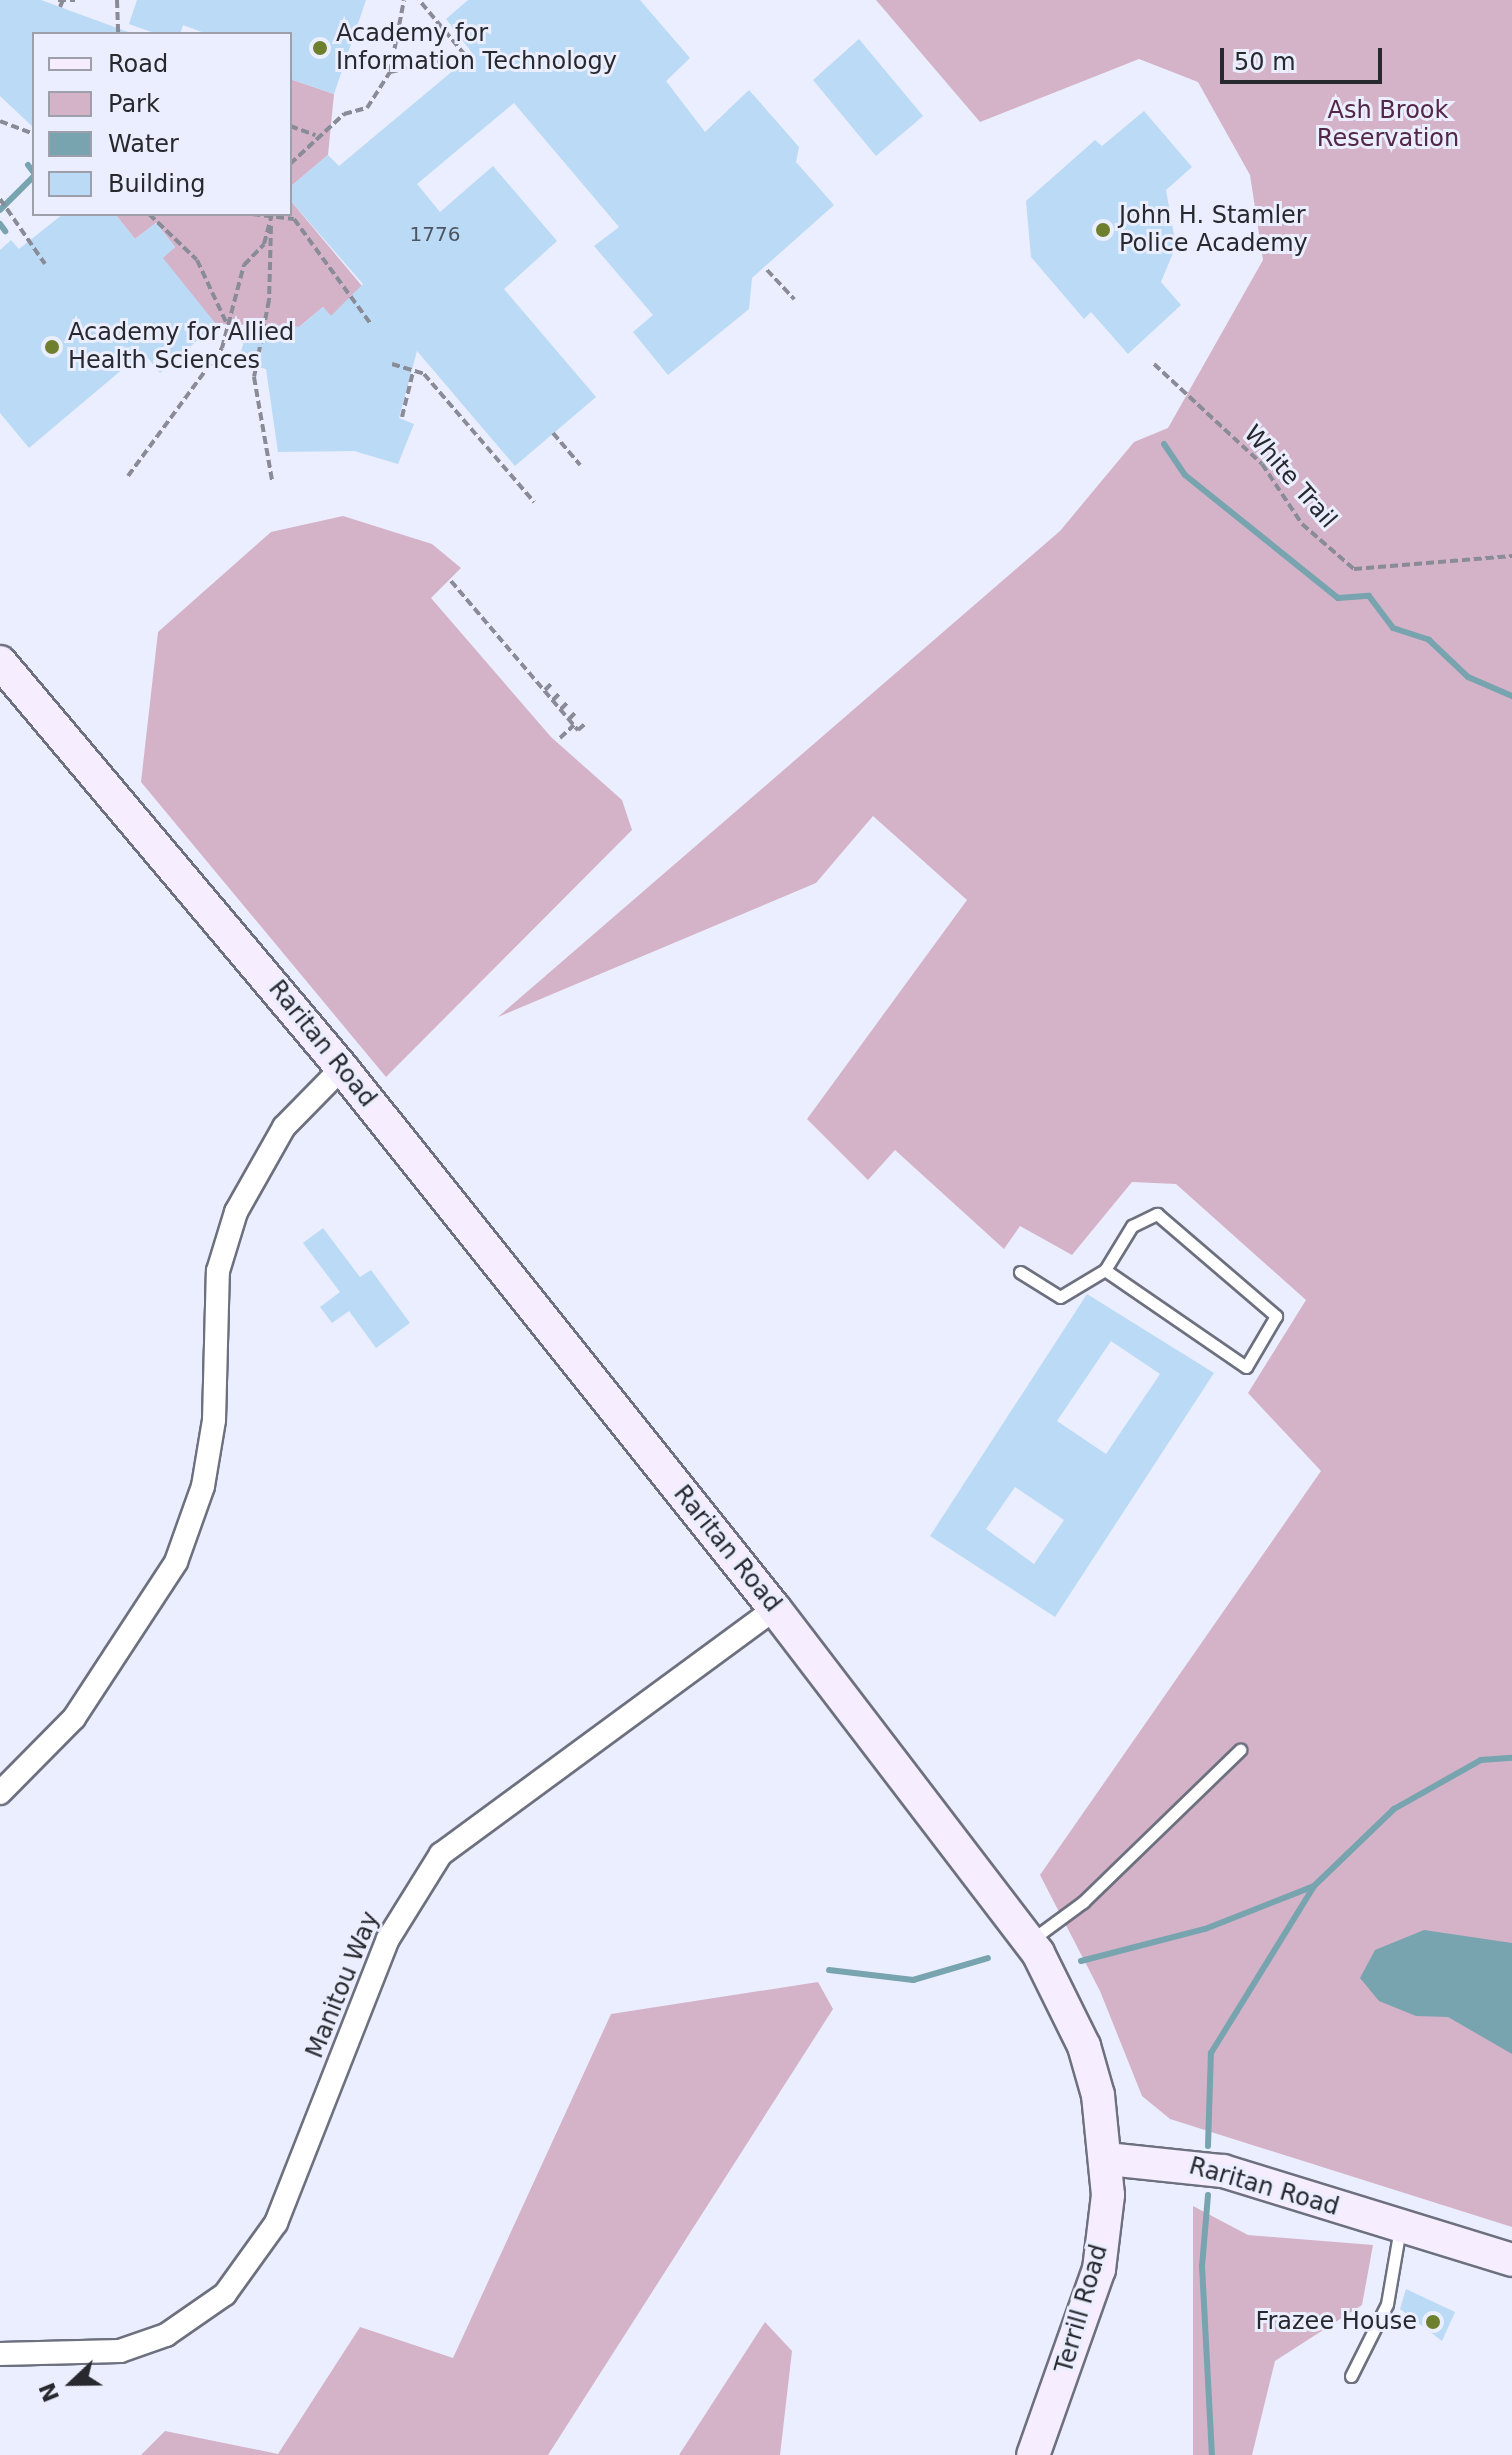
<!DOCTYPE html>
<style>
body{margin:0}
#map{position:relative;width:1512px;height:2455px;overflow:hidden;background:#ebeefe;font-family:"DejaVu Sans",sans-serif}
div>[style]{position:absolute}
.green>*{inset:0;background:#d4b3c9}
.water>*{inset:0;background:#77a4ae}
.stream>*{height:6px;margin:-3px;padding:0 3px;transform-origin:3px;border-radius:3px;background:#77a4ae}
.building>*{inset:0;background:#bbdaf5}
.path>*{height:4px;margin-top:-2px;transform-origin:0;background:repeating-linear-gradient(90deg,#898b96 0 8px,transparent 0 12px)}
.roads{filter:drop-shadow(2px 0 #6d707e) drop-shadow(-2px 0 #6d707e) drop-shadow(0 2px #6d707e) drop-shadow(0 -2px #6d707e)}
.lane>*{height:11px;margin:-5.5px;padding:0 5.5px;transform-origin:5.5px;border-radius:5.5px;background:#fff}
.street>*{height:22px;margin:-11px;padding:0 11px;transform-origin:11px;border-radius:11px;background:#fff}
.secondary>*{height:32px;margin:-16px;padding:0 16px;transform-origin:16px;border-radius:16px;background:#f6eeff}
.path-bridge>*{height:4px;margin-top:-2px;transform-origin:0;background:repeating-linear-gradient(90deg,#898b96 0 8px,transparent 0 12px)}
.dots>*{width:22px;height:22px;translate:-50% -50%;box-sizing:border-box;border:4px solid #ebeefe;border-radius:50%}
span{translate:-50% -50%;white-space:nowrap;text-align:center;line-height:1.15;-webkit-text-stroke:6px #ebeefe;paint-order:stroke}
.number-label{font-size:20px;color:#4d5560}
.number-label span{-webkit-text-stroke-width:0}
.poi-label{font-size:24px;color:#28292f}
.left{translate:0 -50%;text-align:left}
.right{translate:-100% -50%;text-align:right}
.park-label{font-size:24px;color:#532747}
.street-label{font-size:24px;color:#28292f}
.legend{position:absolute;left:32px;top:32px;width:260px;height:184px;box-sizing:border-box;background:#ebeefe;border:2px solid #9d9fab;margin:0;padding:10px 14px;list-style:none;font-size:24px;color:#28292f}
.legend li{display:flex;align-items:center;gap:16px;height:40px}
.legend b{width:40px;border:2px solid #9d9fab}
.north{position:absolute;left:32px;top:2343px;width:80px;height:80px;-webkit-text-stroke:6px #ebeefe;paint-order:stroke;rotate:248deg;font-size:22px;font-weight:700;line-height:32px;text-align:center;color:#28292f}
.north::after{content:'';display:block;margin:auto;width:28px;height:36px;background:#28292f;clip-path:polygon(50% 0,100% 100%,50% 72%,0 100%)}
.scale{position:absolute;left:1220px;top:48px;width:162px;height:36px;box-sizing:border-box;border:4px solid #28292f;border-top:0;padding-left:10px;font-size:24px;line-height:28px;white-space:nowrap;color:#28292f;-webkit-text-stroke:6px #ebeefe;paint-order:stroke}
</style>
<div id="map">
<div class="green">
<div style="clip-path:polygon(876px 0,1512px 0,1512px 2227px,1170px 2119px,1142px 2096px,1100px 1991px,1040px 1875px,1321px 1471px,1248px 1393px,1306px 1300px,1176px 1184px,1132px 1182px,1072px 1255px,1020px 1226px,1004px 1249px,895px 1150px,868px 1180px,807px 1119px,967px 900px,873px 816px,816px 883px,498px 1017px,1060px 531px,1134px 442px,1168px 428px,1263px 260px,1250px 175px,1198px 82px,1139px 59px,980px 122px)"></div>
<div style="clip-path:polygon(290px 79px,334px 94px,328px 155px,290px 187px)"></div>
<div style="clip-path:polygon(290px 200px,362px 286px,350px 339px,323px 307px,299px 327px,216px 324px,157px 262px,175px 247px,156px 223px,135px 239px,115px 214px,290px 214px)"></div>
<div style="clip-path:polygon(343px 516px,432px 544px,461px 568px,431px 598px,551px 737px,622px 800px,632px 830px,386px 1077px,141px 782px,158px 632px,271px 532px)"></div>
<div style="clip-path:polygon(818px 1982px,833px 2009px,548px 2455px,141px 2455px,165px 2431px,278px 2454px,360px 2327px,453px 2358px,611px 2014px)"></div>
<div style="clip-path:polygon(1193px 2206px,1248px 2235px,1373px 2245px,1362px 2305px,1275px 2361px,1252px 2455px,1193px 2455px)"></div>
<div style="clip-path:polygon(765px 2322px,792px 2351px,780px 2455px,679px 2455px)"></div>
</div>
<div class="water">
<div style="clip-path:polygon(1424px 1930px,1512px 1943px,1512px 2054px,1448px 2017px,1416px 2016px,1379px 2001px,1360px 1978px,1375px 1950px)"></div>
</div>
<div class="stream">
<div style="left:28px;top:165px;width:10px;rotate:53deg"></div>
<div style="left:0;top:210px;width:48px;rotate:-45deg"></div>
<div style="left:0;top:224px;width:9px;rotate:54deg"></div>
<div style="left:1164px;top:444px;width:37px;rotate:56deg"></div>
<div style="left:1185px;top:475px;width:196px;rotate:38.8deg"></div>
<div style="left:1338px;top:598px;width:31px;rotate:-4deg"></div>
<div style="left:1369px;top:596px;width:40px;rotate:53deg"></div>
<div style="left:1393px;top:628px;width:38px;rotate:18deg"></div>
<div style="left:1429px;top:640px;width:54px;rotate:43.5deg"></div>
<div style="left:1468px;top:677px;width:48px;rotate:23.4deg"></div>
<div style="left:1081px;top:1961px;width:128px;rotate:-14.5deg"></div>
<div style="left:1205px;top:1929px;width:117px;rotate:-21.5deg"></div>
<div style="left:829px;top:1970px;width:85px;rotate:6.8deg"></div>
<div style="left:913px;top:1980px;width:78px;rotate:-16.3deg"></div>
<div style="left:1208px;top:2146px;width:93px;rotate:-88.2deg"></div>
<div style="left:1211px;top:2053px;width:196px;rotate:-58.3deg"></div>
<div style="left:1314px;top:1886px;width:111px;rotate:-43.9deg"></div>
<div style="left:1394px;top:1809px;width:100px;rotate:-29.4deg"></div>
<div style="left:1481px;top:1760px;width:31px;rotate:-4deg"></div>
<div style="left:1208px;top:2195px;width:71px;rotate:94.8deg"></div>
<div style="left:1202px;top:2266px;width:189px;rotate:87deg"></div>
</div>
<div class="building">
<div style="clip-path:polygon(0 0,41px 0,128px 32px,34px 34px,34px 128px,0 96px)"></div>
<div style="clip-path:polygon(137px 0,366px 0,334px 94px,290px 79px,290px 34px,207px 34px,183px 25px,180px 34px,157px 34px,129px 24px)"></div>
<div style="clip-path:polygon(468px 0,640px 0,690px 58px,666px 81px,705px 132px,749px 90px,799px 147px,796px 162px,834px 205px,752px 278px,749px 309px,668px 375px,633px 332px,653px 315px,594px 246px,619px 227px,514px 103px,417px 184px,440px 212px,493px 166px,557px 241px,504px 289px,596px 397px,515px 466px,417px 351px,399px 418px,414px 424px,398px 464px,354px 451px,278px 452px,266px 369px,238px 362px,249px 324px,287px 334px,289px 325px,299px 327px,323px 307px,331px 316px,363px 284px,290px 200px,290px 187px,328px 155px,339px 166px,473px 54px,446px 19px)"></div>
<div style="clip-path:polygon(859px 39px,923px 116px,876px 156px,813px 80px)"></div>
<div style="clip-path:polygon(1144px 111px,1192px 167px,1166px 190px,1176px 246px,1161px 282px,1181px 305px,1128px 354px,1091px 312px,1084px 319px,1031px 257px,1026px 201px,1095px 140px,1102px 146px)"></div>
<div style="clip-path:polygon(63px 214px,115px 214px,135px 239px,156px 223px,175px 247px,163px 258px,216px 324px,160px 373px,143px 352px,29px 448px,0 413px,0 250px,11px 240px,19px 249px)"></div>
<div style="clip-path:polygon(323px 1228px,360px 1277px,371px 1270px,410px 1323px,376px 1348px,349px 1311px,332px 1323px,320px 1307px,340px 1292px,303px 1243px)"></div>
<div style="clip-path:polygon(evenodd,1087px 1294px,1214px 1373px,1055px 1617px,930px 1536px,1087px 1294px,1111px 1341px,1160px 1374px,1106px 1454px,1057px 1421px,1111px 1341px,1087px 1294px,1015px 1487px,1064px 1520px,1034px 1564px,986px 1529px,1015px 1487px)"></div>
<div style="clip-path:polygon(1406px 2289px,1455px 2312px,1442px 2341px,1400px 2309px)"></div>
</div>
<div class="path">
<div style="left:58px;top:0;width:17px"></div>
<div style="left:117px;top:0;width:34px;rotate:88deg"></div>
<div style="left:390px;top:72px;width:77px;rotate:-12.8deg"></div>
<div style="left:465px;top:55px;width:72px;rotate:-129.9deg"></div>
<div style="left:0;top:121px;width:36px;rotate:21deg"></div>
<div style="left:290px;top:126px;width:27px;rotate:20deg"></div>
<div style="left:290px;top:164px;width:74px;rotate:-42.8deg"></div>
<div style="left:344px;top:114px;width:24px;rotate:-15deg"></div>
<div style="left:367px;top:108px;width:43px;rotate:-57.4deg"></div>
<div style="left:390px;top:72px;width:73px;rotate:-79deg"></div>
<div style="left:0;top:199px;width:79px;rotate:55.3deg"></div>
<div style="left:149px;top:214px;width:66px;rotate:43.8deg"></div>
<div style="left:197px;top:260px;width:71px;rotate:64.9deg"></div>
<div style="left:252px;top:214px;width:42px;rotate:6.8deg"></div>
<div style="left:294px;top:219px;width:129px;rotate:53.8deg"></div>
<div style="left:271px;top:226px;width:74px;rotate:91.5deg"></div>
<div style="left:269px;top:300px;width:78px;rotate:101deg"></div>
<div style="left:254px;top:377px;width:105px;rotate:80.1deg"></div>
<div style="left:767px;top:270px;width:40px;rotate:47deg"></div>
<div style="left:392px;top:364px;width:34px;rotate:17deg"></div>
<div style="left:424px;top:374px;width:169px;rotate:49.3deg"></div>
<div style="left:1154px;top:364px;width:147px;rotate:42.8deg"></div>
<div style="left:1262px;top:464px;width:72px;rotate:56.3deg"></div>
<div style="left:1302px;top:524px;width:69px;rotate:40.9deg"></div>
<div style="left:1354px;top:569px;width:159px;rotate:-4.7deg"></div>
<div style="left:402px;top:417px;width:46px;rotate:-76.3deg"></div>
<div style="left:553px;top:433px;width:42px;rotate:49.8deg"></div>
<div style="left:128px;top:476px;width:159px;rotate:-53.7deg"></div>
<div style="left:222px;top:348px;width:86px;rotate:-75.2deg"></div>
<div style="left:244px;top:265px;width:29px;rotate:-46deg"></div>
<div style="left:264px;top:244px;width:31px;rotate:-75deg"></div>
<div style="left:451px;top:581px;width:196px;rotate:49.6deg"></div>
<div style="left:578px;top:730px;width:11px;rotate:-41deg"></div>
<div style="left:545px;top:690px;width:10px;rotate:-45deg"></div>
<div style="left:553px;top:700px;width:10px;rotate:-45deg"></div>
<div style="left:561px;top:709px;width:10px;rotate:-45deg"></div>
<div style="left:569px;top:719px;width:10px;rotate:-45deg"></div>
<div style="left:560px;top:738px;width:19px;rotate:-43deg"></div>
</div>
<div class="roads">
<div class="lane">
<div style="left:1157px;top:1214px;width:157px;rotate:40.6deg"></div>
<div style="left:1276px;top:1316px;width:59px;rotate:120.5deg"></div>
<div style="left:1246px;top:1367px;width:171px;rotate:-145.5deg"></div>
<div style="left:1105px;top:1270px;width:52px;rotate:-58.5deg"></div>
<div style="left:1132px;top:1226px;width:28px;rotate:-26deg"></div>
<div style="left:1020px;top:1272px;width:47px;rotate:32deg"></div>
<div style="left:1060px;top:1297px;width:52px;rotate:-31deg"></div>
<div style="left:1030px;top:1941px;width:66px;rotate:-36.3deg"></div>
<div style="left:1083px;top:1902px;width:219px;rotate:-44.1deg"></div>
<div style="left:1351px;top:2376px;width:80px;rotate:-63.4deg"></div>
<div style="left:1387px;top:2304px;width:77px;rotate:-80.3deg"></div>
</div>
<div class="street">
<div style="left:0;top:1793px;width:105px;rotate:-45.4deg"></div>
<div style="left:74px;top:1718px;width:186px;rotate:-56.8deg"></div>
<div style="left:176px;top:1562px;width:81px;rotate:-70.4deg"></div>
<div style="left:203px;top:1486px;width:67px;rotate:-80.5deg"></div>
<div style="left:214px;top:1420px;width:149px;rotate:-88.5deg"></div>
<div style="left:218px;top:1271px;width:62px;rotate:-73deg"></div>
<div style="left:236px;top:1212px;width:98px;rotate:-60.5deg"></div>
<div style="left:284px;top:1127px;width:83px;rotate:-45.5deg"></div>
<div style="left:0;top:2354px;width:120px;rotate:-1.4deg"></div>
<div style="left:120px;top:2351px;width:49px;rotate:-19.2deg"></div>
<div style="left:166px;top:2335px;width:72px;rotate:-34.8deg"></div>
<div style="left:225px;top:2294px;width:87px;rotate:-54.3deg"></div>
<div style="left:276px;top:2223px;width:305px;rotate:-68.5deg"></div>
<div style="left:388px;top:1939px;width:100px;rotate:-58.1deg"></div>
<div style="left:441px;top:1854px;width:414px;rotate:-36.3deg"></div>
</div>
<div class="secondary">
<div style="left:0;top:662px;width:531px;rotate:49.89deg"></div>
<div style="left:342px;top:1068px;width:693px;rotate:51.33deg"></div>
<div style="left:775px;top:1609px;width:433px;rotate:52.6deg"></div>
<div style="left:1038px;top:1953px;width:104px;rotate:63.7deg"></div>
<div style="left:1084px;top:2046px;width:51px;rotate:74.1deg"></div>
<div style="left:1098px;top:2095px;width:100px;rotate:84.3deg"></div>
<div style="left:1108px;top:2195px;width:75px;rotate:96.9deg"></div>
<div style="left:1099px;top:2269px;width:197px;rotate:109.5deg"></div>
<div style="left:1108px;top:2159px;width:116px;rotate:6deg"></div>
<div style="left:1223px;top:2171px;width:302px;rotate:17.1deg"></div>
</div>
</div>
<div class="path-bridge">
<div style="left:60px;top:7px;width:8px;rotate:-67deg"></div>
</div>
<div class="dots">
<div style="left:320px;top:48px;background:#6e7f2e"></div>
<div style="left:1103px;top:230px;background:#6e7f2e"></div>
<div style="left:52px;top:347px;background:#6e7f2e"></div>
<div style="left:1433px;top:2322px;background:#6e7f2e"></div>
</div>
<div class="number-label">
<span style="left:435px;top:234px">1776</span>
</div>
<div class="poi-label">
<span class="left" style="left:336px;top:48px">Academy for<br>Information Technology</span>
<span class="left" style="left:1119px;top:230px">John H. Stamler<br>Police Academy</span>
<span class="left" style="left:68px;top:347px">Academy for Allied<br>Health Sciences</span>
<span class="right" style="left:1417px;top:2322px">Frazee House</span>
</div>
<div class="park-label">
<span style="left:1388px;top:125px">Ash Brook<br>Reservation</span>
</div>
<div class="street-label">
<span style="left:1290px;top:477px;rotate:49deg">White Trail</span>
<span style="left:322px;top:1044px;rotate:51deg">Raritan Road</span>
<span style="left:727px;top:1549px;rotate:51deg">Raritan Road</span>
<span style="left:343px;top:1985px;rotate:-68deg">Manitou Way</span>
<span style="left:1264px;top:2187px;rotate:16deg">Raritan Road</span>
<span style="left:1082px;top:2309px;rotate:-74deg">Terrill Road</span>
</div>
<ul class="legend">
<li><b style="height:10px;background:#f6eeff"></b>Road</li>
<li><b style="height:22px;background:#d4b3c9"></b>Park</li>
<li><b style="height:22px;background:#77a4ae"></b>Water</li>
<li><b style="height:22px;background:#bbdaf5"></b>Building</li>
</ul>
<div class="north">N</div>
<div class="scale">50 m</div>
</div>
